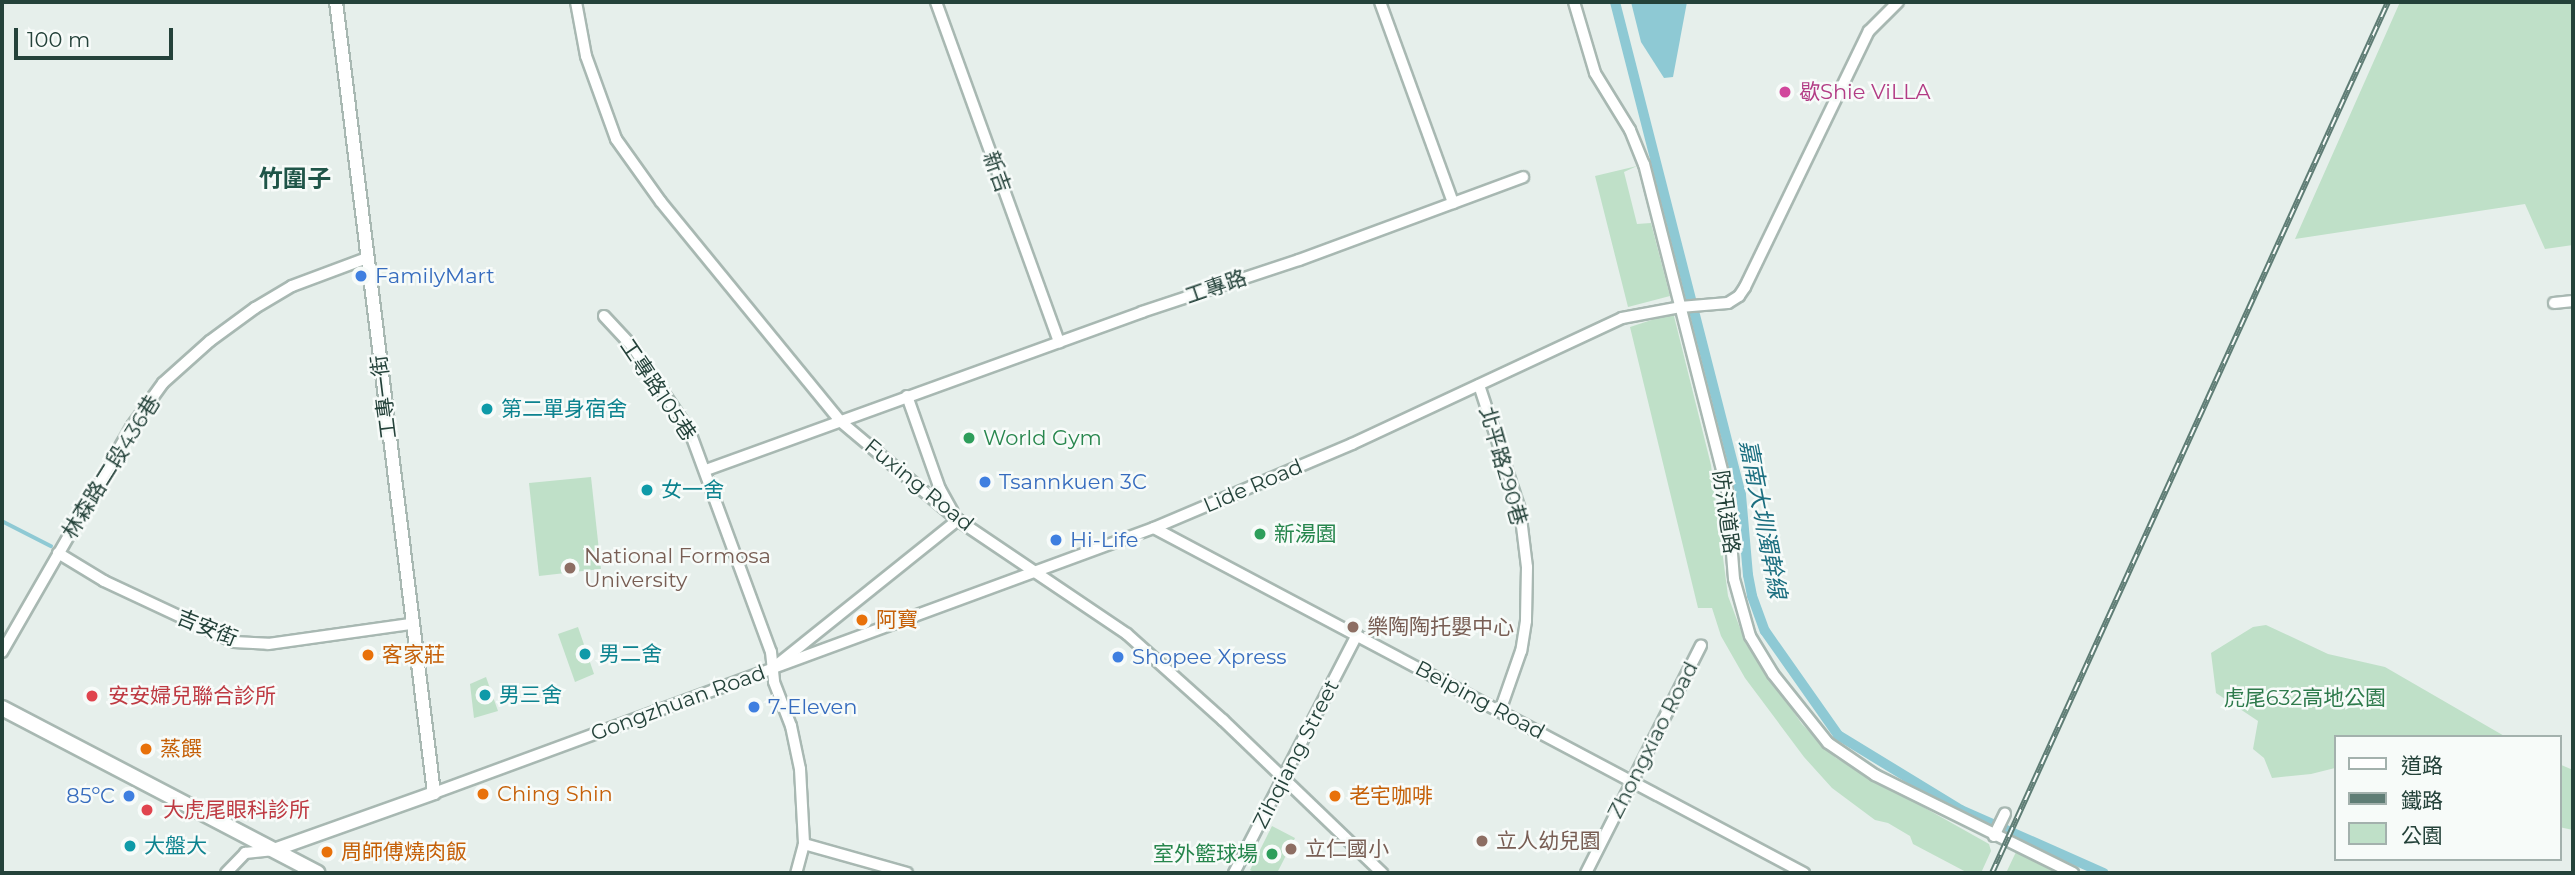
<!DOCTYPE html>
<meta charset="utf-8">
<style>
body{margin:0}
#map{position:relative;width:2575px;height:875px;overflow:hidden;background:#e6efeb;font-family:Montserrat,"Noto Sans TC",sans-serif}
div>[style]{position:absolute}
.green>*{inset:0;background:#bfe0c8}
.water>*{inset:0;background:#8ec9d4}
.stream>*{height:3.5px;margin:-1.75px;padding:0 1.75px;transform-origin:1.75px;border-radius:1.75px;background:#8ec9d4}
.canal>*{height:10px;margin:-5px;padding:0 5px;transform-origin:5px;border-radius:5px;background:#8ec9d4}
.roads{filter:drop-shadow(2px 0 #a8b8b2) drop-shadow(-2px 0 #a8b8b2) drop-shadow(0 2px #a8b8b2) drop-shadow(0 -2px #a8b8b2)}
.minor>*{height:10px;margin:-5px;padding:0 5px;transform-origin:5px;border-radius:5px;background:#fff}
.tertiary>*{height:12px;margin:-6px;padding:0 6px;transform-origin:6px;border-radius:6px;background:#fff}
.secondary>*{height:14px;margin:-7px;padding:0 7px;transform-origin:7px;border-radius:7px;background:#fff}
.rail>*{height:6px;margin-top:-3px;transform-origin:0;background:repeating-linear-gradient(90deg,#f7fbf9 0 10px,#5f7d75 0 20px);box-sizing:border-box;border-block:2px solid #5f7d75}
.dots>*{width:19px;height:19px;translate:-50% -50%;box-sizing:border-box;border:4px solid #f7fbf9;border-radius:50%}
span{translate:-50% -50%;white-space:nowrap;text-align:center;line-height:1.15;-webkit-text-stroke:5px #f7fbf9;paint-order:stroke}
.hotel-label{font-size:21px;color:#b23c85}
.left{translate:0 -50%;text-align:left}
.street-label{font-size:21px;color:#24423a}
.shop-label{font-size:21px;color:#366cbe}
.right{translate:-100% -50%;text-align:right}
.culture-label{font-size:21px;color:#0d838f}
.leisure-label{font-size:21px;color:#27864d}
.education-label{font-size:21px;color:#785e54}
.food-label{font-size:21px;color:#c56008}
.health-label{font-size:21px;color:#be3a42}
.park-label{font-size:21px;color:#2d7a4b}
.water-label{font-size:23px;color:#1c6f80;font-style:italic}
.quarter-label{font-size:24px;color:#1f5548;font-weight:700}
.frame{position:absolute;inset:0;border:4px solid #24423a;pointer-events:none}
.legend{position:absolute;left:2334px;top:735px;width:228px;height:126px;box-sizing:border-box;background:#f7fbf9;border:2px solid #a3b1ad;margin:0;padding:9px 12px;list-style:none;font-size:21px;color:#24423a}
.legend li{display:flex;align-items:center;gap:14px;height:35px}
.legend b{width:35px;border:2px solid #a3b1ad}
.scale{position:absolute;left:14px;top:28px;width:159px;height:32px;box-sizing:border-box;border:4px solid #24423a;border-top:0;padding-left:9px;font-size:21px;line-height:24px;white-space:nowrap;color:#24423a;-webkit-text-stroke:5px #f7fbf9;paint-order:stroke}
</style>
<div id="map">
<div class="green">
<div style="clip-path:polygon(2400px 2px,2573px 2px,2573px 245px,2545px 249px,2525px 204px,2295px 239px)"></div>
<div style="clip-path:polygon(1637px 166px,1624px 172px,1637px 224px,1651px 223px,1670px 296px,1628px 307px,1595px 176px)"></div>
<div style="clip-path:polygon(1670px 314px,1674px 316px,1711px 465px,1728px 596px,1746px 644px,1802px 724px,1836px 758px,1989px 844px,1991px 851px,1981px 873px,1968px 873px,1913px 844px,1910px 836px,1888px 823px,1875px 820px,1832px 788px,1804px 757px,1745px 678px,1721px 636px,1712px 608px,1698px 608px,1630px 327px)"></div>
<div style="clip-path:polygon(591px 477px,601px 569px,539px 576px,529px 483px)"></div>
<div style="clip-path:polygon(2266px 625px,2328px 654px,2385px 667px,2506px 737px,2335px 737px,2335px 768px,2311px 774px,2272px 778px,2264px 758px,2253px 749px,2258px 721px,2216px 693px,2211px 653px,2253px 627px)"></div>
<div style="clip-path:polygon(578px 627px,594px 674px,575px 682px,558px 634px)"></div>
<div style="clip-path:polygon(486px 677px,498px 711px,474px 718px,470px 684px)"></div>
<div style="clip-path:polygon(2559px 764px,2573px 770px,2573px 830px,2559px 827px)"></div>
<div style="clip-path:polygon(1272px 826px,1295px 838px,1277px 873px,1256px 873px,1250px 870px)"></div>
<div style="clip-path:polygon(2016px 852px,2047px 867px,2060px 873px,2006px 873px)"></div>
</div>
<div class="water">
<div style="clip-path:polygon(1631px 2px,1687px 2px,1673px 77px,1664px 78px,1641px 42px)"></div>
</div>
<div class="stream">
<div style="left:2px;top:521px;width:55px;rotate:27deg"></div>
</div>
<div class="canal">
<div style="left:1615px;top:2px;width:509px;rotate:75.66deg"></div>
<div style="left:1741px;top:495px;width:80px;rotate:85deg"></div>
<div style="left:1748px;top:575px;width:21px;rotate:79deg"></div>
<div style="left:1752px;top:596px;width:37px;rotate:70deg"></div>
<div style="left:1765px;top:631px;width:127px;rotate:54.9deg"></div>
<div style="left:1838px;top:735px;width:144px;rotate:31.4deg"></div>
<div style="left:1961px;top:810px;width:156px;rotate:23.8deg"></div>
</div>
<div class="roads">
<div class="minor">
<div style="left:576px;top:2px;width:55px;rotate:79.5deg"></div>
<div style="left:586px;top:56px;width:88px;rotate:70.1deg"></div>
<div style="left:616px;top:139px;width:77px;rotate:54.5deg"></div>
<div style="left:661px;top:202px;width:283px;rotate:50.7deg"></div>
<div style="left:840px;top:421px;width:154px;rotate:40deg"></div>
<div style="left:958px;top:520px;width:204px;rotate:34deg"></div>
<div style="left:1127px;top:634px;width:129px;rotate:41.9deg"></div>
<div style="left:1223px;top:720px;width:221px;rotate:43.9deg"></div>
<div style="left:936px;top:2px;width:362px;rotate:70.1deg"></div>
<div style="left:1380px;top:2px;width:214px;rotate:70deg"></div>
<div style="left:1574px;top:2px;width:74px;rotate:73.5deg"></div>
<div style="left:1595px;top:73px;width:67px;rotate:58.4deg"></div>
<div style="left:1630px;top:130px;width:37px;rotate:68deg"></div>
<div style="left:1644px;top:164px;width:336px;rotate:75.7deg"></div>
<div style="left:1727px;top:490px;width:89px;rotate:85.5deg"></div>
<div style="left:1734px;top:579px;width:59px;rotate:74.3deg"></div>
<div style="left:1750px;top:636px;width:44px;rotate:58.8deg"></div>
<div style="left:1773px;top:674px;width:88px;rotate:51.4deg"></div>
<div style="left:1828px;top:743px;width:57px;rotate:34.2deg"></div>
<div style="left:1875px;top:775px;width:221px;rotate:26.3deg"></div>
<div style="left:2554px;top:303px;width:19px;rotate:-6deg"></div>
<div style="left:604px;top:316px;width:41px;rotate:47deg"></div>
<div style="left:632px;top:346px;width:104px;rotate:56deg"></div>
<div style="left:690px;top:432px;width:234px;rotate:69.8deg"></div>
<div style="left:771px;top:652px;width:30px;rotate:84deg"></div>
<div style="left:774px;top:682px;width:47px;rotate:68.9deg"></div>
<div style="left:791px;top:726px;width:44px;rotate:78.2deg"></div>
<div style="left:800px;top:769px;width:75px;rotate:86.9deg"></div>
<div style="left:804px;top:844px;width:30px;rotate:105deg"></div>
<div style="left:1479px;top:385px;width:132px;rotate:71.8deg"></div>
<div style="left:1520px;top:510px;width:57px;rotate:83deg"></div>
<div style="left:1527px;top:567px;width:54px;rotate:91.1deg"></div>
<div style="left:1526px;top:621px;width:30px;rotate:99deg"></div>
<div style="left:1521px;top:651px;width:64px;rotate:109.3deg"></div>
<div style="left:907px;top:396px;width:99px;rotate:70.5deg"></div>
<div style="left:940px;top:489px;width:26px;rotate:61deg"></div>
<div style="left:706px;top:470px;width:464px;rotate:-19.9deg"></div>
<div style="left:1142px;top:312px;width:165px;rotate:-18.3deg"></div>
<div style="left:1299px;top:260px;width:239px;rotate:-20.3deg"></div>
<div style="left:1154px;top:528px;width:736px;rotate:27.96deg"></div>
<div style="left:58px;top:553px;width:54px;rotate:31.3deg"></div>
<div style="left:104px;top:581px;width:144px;rotate:25.1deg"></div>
<div style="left:234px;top:642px;width:34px;rotate:3deg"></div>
<div style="left:268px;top:644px;width:144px;rotate:-8deg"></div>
<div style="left:2px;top:652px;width:261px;rotate:-60.1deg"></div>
<div style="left:132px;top:426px;width:53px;rotate:-54.2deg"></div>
<div style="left:163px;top:383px;width:63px;rotate:-41.8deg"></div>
<div style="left:210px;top:341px;width:56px;rotate:-36.3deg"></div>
<div style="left:255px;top:308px;width:43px;rotate:-30.7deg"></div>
<div style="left:292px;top:286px;width:80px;rotate:-20.5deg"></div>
<div style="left:773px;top:668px;width:406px;rotate:-20.2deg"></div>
<div style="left:1154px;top:528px;width:215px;rotate:-23deg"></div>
<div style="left:1352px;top:444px;width:298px;rotate:-25deg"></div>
<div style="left:1622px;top:318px;width:59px;rotate:-10.7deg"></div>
<div style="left:1680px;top:307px;width:48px;rotate:-4.8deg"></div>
<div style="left:1728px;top:303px;width:13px;rotate:-32deg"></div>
<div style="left:1739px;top:296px;width:11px;rotate:-56deg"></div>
<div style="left:1745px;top:287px;width:284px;rotate:-64.2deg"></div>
<div style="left:1869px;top:31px;width:41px;rotate:-45deg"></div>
<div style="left:434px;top:793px;width:361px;rotate:-20.2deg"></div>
<div style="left:773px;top:668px;width:237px;rotate:-38.7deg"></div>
<div style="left:1994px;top:836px;width:25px;rotate:-64deg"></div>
<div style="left:804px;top:844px;width:107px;rotate:15.7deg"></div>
<div style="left:226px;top:873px;width:28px;rotate:-46deg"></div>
<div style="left:245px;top:853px;width:29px;rotate:-6deg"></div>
<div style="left:1234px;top:873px;width:268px;rotate:-62.7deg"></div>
<div style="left:1586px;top:873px;width:255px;rotate:-63.2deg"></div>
</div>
<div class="tertiary">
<div style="left:274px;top:850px;width:170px;rotate:-19.6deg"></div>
<div style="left:434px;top:793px;width:797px;rotate:-97.06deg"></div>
</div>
<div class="secondary">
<div style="left:2px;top:708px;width:356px;rotate:27.6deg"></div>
</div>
</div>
<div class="rail">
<div style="left:1992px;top:873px;width:957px;rotate:-65.55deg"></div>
</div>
<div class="dots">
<div style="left:1785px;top:92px;background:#d1479c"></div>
<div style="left:361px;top:276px;background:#3f7fe0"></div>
<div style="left:487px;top:409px;background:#0f9aa8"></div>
<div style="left:969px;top:438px;background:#2e9e5b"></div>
<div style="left:985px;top:482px;background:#3f7fe0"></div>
<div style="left:647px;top:490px;background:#0f9aa8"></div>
<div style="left:1260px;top:534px;background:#2e9e5b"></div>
<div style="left:1056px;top:540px;background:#3f7fe0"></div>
<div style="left:570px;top:568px;background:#8d6e63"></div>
<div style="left:862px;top:620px;background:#e8710a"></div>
<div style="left:1353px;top:627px;background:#8d6e63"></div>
<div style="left:585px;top:654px;background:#0f9aa8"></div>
<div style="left:368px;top:655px;background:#e8710a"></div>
<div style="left:1118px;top:657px;background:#3f7fe0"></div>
<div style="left:485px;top:695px;background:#0f9aa8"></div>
<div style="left:92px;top:696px;background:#e0444e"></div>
<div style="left:754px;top:707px;background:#3f7fe0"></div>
<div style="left:146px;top:749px;background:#e8710a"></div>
<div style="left:483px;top:794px;background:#e8710a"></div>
<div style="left:129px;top:796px;background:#3f7fe0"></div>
<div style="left:1335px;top:796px;background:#e8710a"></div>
<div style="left:147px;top:810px;background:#e0444e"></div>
<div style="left:1482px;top:841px;background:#8d6e63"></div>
<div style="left:130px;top:846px;background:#0f9aa8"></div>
<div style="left:1291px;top:849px;background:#8d6e63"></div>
<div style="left:327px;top:852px;background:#e8710a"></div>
<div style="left:1272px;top:854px;background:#2e9e5b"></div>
</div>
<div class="hotel-label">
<span class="left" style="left:1799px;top:92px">歇Shie ViLLA</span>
</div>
<div class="street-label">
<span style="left:997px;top:172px;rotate:70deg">新吉</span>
<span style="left:1216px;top:287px;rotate:-19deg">工專路</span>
<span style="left:658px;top:390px;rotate:56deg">工專路105巷</span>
<span style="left:384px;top:397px;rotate:-97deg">工專一街</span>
<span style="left:1503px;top:466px;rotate:74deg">北平路290巷</span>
<span style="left:111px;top:467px;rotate:-58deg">林森路二段436巷</span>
<span style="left:919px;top:485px;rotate:39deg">Fuxing Road</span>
<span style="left:1253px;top:486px;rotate:-23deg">Lide Road</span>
<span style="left:1726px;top:512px;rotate:82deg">防汛道路</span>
<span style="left:207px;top:628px;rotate:22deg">吉安街</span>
<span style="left:1480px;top:700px;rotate:28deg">Beiping Road</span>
<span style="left:678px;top:703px;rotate:-20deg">Gongzhuan Road</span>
<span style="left:1653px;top:740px;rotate:-63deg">Zhongxiao Road</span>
<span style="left:1296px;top:754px;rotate:-63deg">Zihqiang Street</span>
</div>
<div class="shop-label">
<span class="left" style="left:375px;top:276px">FamilyMart</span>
<span class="left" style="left:999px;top:482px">Tsannkuen 3C</span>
<span class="left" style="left:1070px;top:540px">Hi-Life</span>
<span class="left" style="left:1132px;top:657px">Shopee Xpress</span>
<span class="left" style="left:768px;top:707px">7-Eleven</span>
<span class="right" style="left:115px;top:796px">85ºC</span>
</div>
<div class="culture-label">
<span class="left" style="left:501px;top:409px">第二單身宿舍</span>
<span class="left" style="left:661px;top:490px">女一舍</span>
<span class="left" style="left:599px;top:654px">男二舍</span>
<span class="left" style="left:499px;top:695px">男三舍</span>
<span class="left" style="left:144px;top:846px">大盤大</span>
</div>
<div class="leisure-label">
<span class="left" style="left:983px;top:438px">World Gym</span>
<span class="left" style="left:1274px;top:534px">新湯園</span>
<span class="right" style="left:1258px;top:854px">室外籃球場</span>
</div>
<div class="education-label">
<span class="left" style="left:584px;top:568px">National Formosa<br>University</span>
<span class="left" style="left:1367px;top:627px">樂陶陶托嬰中心</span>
<span class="left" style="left:1496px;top:841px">立人幼兒園</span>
<span class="left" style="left:1305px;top:849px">立仁國小</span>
</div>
<div class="food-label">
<span class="left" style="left:876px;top:620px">阿寶</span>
<span class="left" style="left:382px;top:655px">客家莊</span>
<span class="left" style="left:160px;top:749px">蒸饌</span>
<span class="left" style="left:497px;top:794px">Ching Shin</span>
<span class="left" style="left:1349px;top:796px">老宅咖啡</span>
<span class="left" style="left:341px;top:852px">周師傅燒肉飯</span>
</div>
<div class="health-label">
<span class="left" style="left:108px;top:696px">安安婦兒聯合診所</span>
<span class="left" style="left:163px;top:810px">大虎尾眼科診所</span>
</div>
<div class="park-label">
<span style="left:2305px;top:698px">虎尾632高地公園</span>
</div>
<div class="water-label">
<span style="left:1763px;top:519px;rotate:79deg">嘉南大圳濁幹線</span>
</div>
<div class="quarter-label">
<span style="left:295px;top:179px">竹圍子</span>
</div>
<div class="frame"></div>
<ul class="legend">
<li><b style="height:9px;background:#fff"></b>道路</li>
<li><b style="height:9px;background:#5f7d75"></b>鐵路</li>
<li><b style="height:19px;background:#bfe0c8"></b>公園</li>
</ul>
<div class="scale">100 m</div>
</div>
